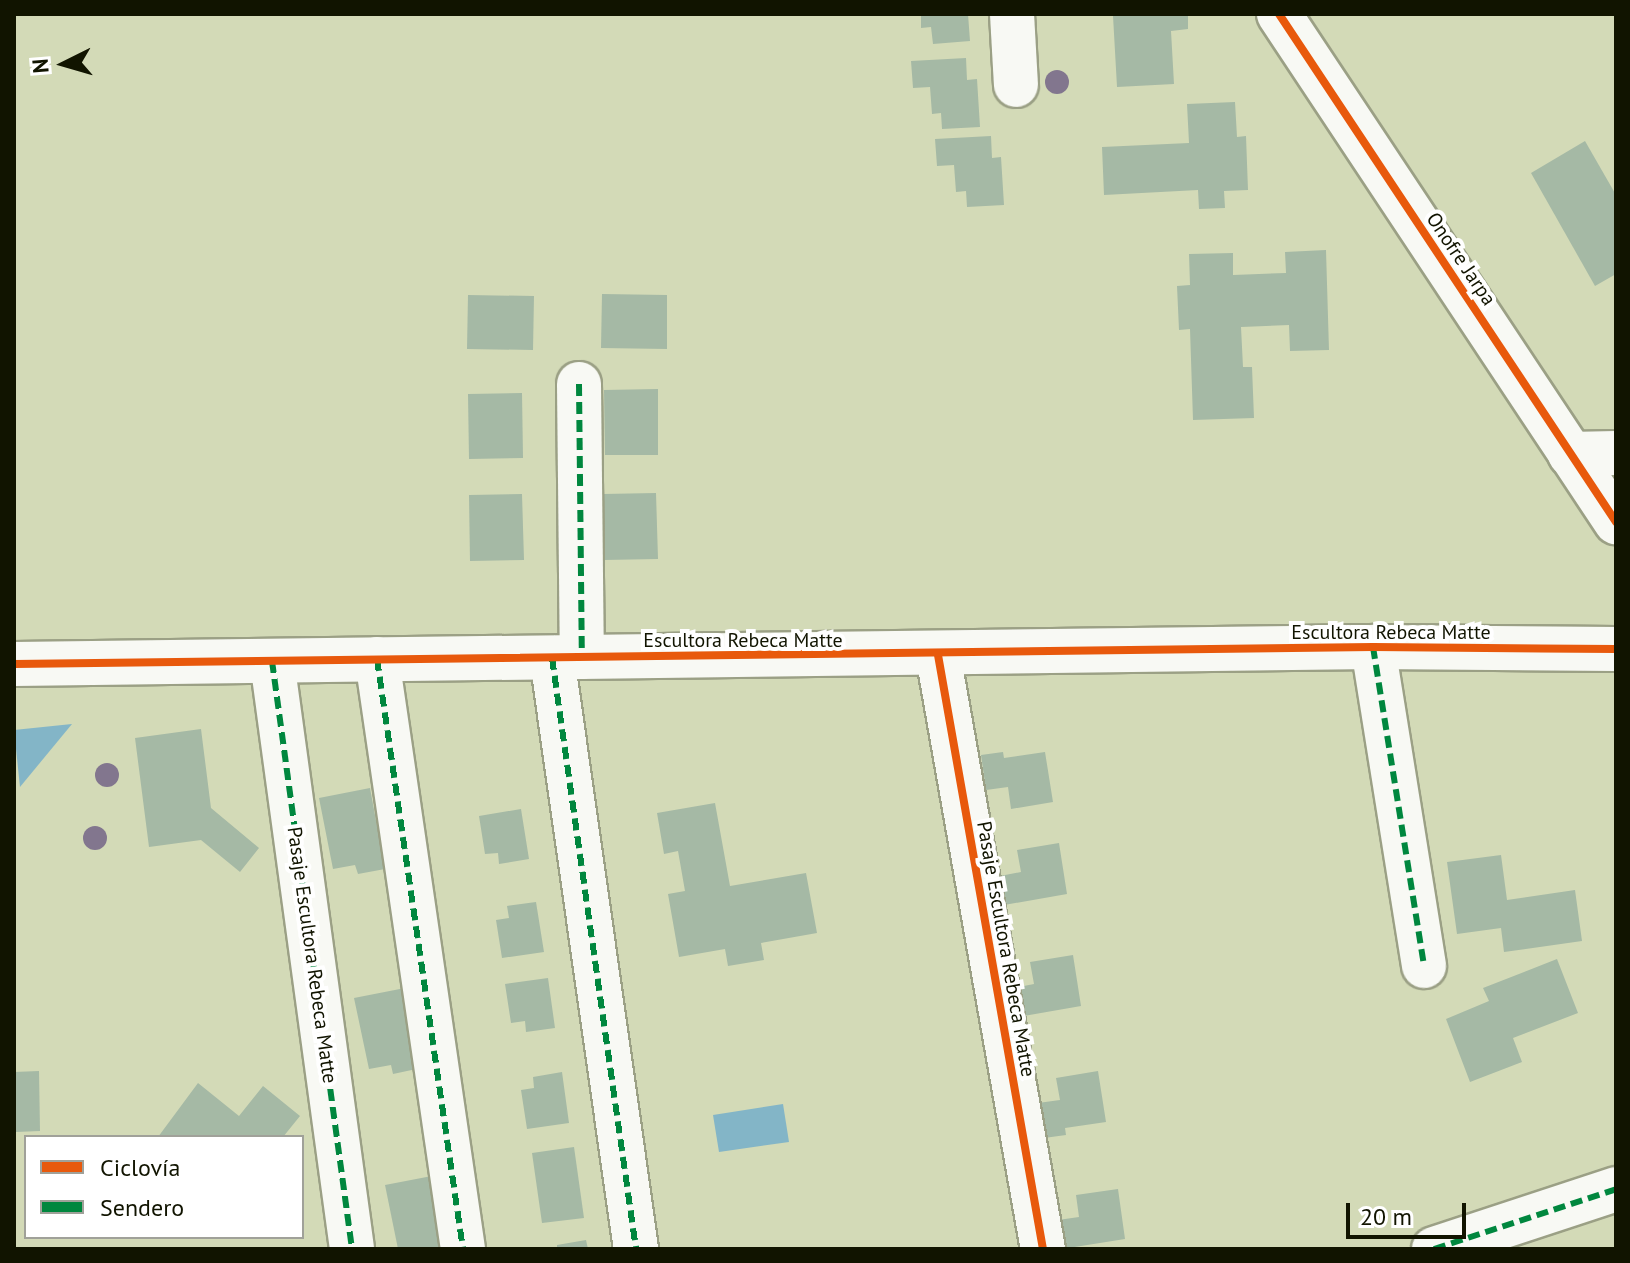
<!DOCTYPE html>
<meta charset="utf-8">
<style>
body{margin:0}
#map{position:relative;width:1630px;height:1263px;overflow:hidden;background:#d3dab7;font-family:"PT Sans",sans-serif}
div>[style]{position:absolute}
.water>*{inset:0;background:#83b5c7}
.building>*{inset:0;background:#a5b9a5}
.roads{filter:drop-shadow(2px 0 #9ba085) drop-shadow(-2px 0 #9ba085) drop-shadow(0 2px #9ba085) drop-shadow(0 -2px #9ba085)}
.minor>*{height:44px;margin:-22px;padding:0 22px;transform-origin:22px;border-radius:22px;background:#f8f9f4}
.tertiary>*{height:44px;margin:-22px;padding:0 22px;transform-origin:22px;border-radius:22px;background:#f8f9f4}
.quiet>*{height:6px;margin-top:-3px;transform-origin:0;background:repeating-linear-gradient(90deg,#00873e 0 12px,transparent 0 18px)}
.cycleway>*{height:8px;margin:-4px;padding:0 4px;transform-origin:4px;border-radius:4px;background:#e8590c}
.trees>*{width:24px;height:24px;margin:-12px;border-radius:50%;background:#82768e}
span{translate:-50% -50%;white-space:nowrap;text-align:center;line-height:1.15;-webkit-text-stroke:8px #fff;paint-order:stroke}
.street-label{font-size:20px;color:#111400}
.frame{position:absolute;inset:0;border:16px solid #111400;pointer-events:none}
.legend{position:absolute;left:24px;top:1135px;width:280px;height:104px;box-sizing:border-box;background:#fff;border:2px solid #a0a199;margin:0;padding:10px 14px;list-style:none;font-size:24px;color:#111400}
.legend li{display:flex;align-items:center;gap:16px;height:40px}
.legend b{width:40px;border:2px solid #a0a199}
.north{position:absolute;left:24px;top:24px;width:80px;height:80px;-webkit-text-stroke:6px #fff;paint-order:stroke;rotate:265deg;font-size:22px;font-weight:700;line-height:32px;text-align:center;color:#111400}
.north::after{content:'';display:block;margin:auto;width:28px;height:36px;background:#111400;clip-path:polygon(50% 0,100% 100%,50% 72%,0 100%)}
.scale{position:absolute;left:1346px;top:1203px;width:120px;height:36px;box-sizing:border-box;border:4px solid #111400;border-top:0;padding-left:10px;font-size:24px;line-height:28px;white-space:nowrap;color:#111400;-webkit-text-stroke:6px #fff;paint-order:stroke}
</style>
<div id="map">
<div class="water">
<div style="clip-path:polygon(72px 724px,20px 787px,14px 730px)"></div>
<div style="clip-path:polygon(783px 1104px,789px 1142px,719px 1152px,713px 1115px)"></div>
</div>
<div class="building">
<div style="clip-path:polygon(921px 14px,968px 14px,970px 41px,933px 44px,931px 27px,921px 28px)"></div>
<div style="clip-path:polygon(1188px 14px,1188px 29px,1171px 31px,1174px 84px,1117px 87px,1113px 16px)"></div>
<div style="clip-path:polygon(966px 58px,967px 80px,977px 79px,980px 127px,942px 129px,941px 113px,932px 114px,930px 87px,913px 88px,911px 61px)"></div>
<div style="clip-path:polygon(1235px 102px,1237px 137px,1246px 136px,1248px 190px,1224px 191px,1225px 208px,1199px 209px,1198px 190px,1104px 195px,1102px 147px,1189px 143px,1187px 104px)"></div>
<div style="clip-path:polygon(991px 136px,992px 158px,1001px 157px,1004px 205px,967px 207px,966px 191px,956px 192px,954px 165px,937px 166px,935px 139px)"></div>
<div style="clip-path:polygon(1585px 141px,1616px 195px,1616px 274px,1595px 286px,1531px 173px)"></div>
<div style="clip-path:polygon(1326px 250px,1329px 350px,1290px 351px,1289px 325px,1241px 327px,1243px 367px,1252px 367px,1254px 418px,1193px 420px,1190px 329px,1179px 330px,1177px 286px,1190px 285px,1189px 254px,1233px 253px,1233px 275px,1286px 273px,1285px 252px)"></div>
<div style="clip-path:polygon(602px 294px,667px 295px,667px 349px,601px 348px)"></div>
<div style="clip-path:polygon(468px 295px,534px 296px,533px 350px,467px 349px)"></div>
<div style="clip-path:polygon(658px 389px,658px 455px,605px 455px,604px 390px)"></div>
<div style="clip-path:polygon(522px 393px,523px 458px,469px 459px,468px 394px)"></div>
<div style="clip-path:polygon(656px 493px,658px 559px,604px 560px,603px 494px)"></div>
<div style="clip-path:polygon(522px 494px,524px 560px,470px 561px,469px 495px)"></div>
<div style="clip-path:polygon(201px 729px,211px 808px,259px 848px,240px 872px,201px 840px,149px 847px,135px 738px)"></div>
<div style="clip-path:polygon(1003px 752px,1004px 758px,1045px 752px,1053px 802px,1011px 809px,1008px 787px,986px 790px,981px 755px)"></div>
<div style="clip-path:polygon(370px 788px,385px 869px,358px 874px,355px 865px,333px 869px,319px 798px)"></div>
<div style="clip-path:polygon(715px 803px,730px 886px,806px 873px,817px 933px,761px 943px,764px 960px,728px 966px,725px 949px,679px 957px,668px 894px,685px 891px,678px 851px,664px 854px,657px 813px)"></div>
<div style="clip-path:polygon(521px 809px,529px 859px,499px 864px,498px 853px,485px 854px,479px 816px)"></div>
<div style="clip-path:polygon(1059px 843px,1067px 894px,1004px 905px,1000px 876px,1021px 872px,1017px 850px)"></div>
<div style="clip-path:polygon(1501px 855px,1507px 900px,1575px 890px,1582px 941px,1504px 952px,1501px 928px,1457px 934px,1447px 862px)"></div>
<div style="clip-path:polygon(536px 902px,544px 952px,502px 958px,496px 920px,509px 918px,507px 906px)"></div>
<div style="clip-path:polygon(1073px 955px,1081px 1006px,1018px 1017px,1013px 988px,1034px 984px,1030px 962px)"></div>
<div style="clip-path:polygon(1557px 959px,1578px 1013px,1513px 1038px,1522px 1062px,1470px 1082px,1446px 1019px,1489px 1001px,1483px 988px)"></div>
<div style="clip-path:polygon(548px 978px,555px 1028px,526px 1032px,525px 1021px,511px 1023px,505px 984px)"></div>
<div style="clip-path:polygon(405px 988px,421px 1068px,393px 1074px,391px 1065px,369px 1069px,354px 998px)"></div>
<div style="clip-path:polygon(39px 1071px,40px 1131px,16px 1132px,14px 1072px)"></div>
<div style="clip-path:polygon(1098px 1071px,1106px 1122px,1065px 1128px,1066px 1135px,1044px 1138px,1038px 1103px,1060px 1100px,1056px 1078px)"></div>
<div style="clip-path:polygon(562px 1072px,569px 1123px,527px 1129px,521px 1090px,534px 1088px,533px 1077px)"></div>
<div style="clip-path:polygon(198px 1083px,239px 1116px,263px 1086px,300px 1116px,283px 1137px,158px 1137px)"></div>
<div style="clip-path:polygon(574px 1147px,584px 1218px,542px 1223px,532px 1153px)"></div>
<div style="clip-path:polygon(437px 1175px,450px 1249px,398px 1249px,385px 1185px)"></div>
<div style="clip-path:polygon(1118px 1189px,1125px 1239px,1062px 1249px,1058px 1220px,1079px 1217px,1076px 1195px)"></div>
<div style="clip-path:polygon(586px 1240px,588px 1249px,557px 1249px,557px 1245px)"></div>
</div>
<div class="roads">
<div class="minor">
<div style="left:1012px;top:14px;width:71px;rotate:86.8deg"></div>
<div style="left:579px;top:384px;width:273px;rotate:89.4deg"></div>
<div style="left:1570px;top:454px;width:46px;rotate:-1.2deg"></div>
<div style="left:1373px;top:647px;width:323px;rotate:80.9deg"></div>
<div style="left:938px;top:655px;width:603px;rotate:79.98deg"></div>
<div style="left:552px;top:658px;width:597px;rotate:81.91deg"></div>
<div style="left:377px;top:659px;width:596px;rotate:81.71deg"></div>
<div style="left:272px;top:661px;width:593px;rotate:82.25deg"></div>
<div style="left:14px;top:664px;width:1359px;rotate:-0.72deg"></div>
<div style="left:1373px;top:647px;width:243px;rotate:0.5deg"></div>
<div style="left:1434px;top:1249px;width:192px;rotate:-18.2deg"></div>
</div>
<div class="tertiary">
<div style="left:1279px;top:14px;width:610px;rotate:56.44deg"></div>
</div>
</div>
<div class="quiet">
<div style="left:579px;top:384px;width:273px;rotate:89.4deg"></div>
<div style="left:1373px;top:647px;width:323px;rotate:80.9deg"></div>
<div style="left:552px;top:658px;width:597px;rotate:81.91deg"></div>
<div style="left:377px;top:659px;width:596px;rotate:81.71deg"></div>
<div style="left:272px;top:661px;width:593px;rotate:82.25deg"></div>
<div style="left:1434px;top:1249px;width:192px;rotate:-18.2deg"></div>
</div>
<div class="cycleway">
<div style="left:1279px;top:14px;width:610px;rotate:56.44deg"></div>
<div style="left:938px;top:655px;width:603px;rotate:79.98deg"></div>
<div style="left:14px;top:664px;width:1359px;rotate:-0.72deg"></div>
<div style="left:1373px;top:647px;width:243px;rotate:0.5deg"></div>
</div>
<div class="trees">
<div style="left:1057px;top:82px"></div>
<div style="left:107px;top:775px"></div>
<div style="left:95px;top:838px"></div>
</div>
<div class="street-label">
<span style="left:1461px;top:259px;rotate:56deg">Onofre Jarpa</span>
<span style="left:1391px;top:632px">Escultora Rebeca Matte</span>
<span style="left:743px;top:640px">Escultora Rebeca Matte</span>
<span style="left:1006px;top:949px;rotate:80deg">Pasaje Escultora Rebeca Matte</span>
<span style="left:312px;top:955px;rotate:82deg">Pasaje Escultora Rebeca Matte</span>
</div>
<div class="frame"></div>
<ul class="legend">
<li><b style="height:10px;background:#e8590c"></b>Ciclovía</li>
<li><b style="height:10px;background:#00873e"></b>Sendero</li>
</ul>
<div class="north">N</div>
<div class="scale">20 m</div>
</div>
